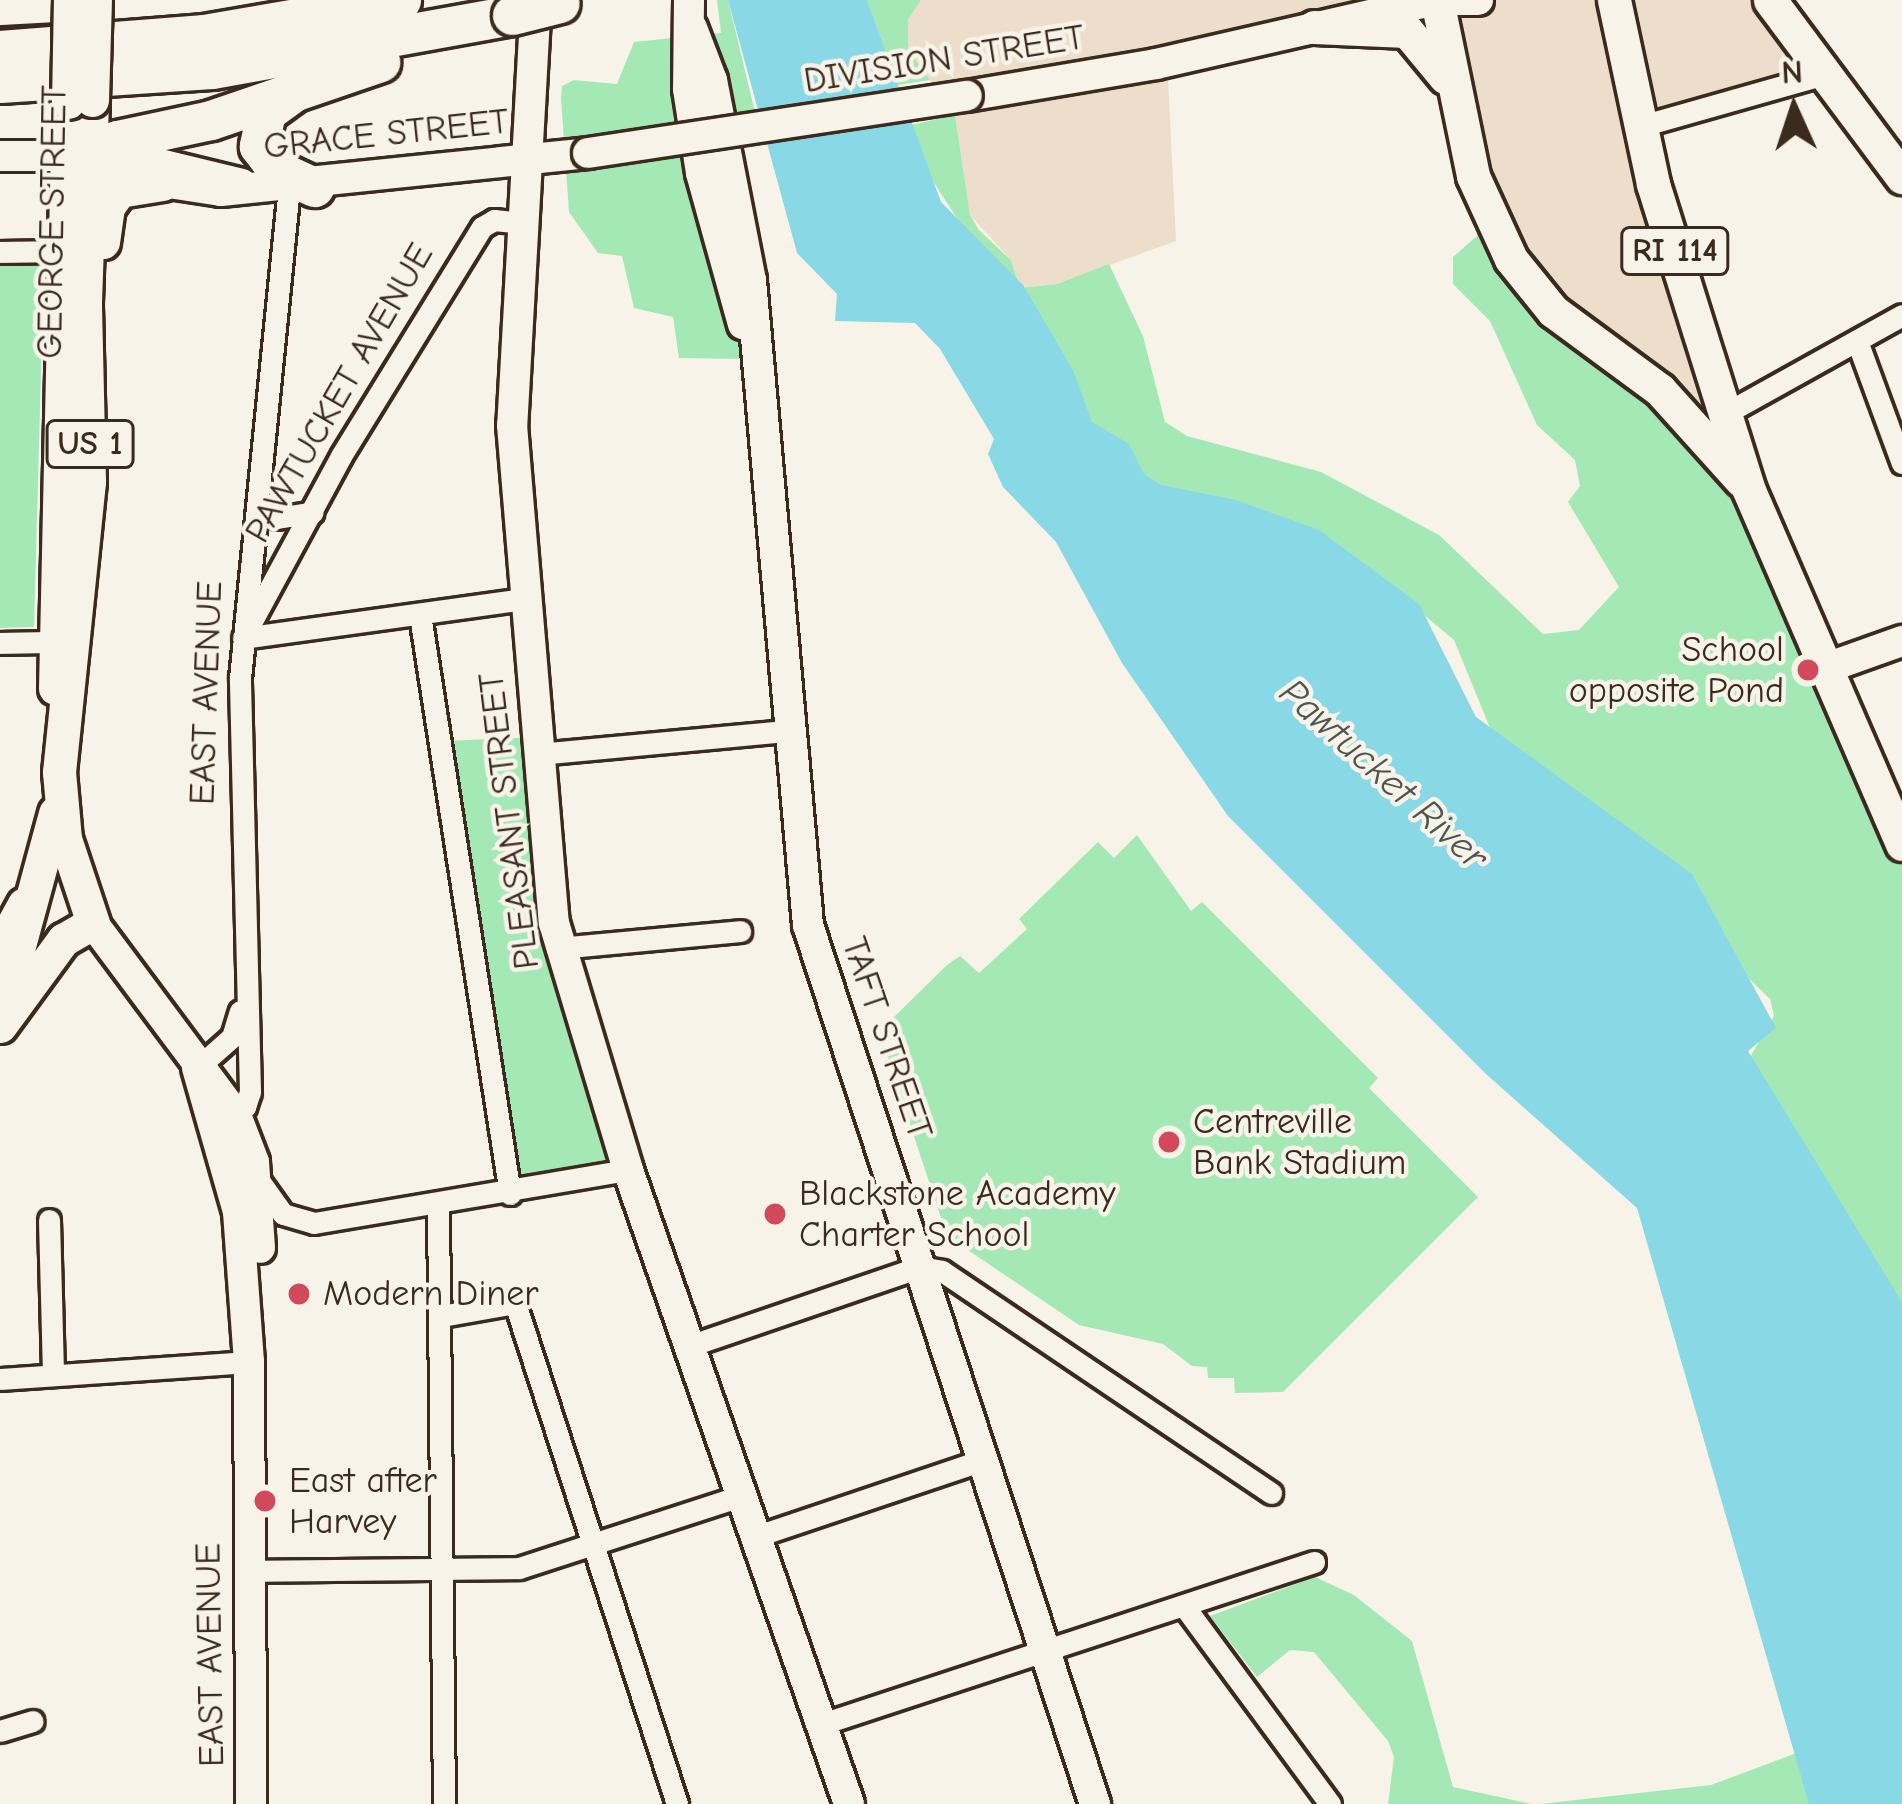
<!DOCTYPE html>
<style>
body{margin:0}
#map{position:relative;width:1902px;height:1804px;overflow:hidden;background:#f7f3e8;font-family:"Comic Neue",sans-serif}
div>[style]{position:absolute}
.built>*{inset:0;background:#eddecb}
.green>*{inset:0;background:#a4e9b5}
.water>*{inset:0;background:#89d8e6}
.roads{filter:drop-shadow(3px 0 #3b2a1e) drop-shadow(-3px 0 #3b2a1e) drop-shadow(0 3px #3b2a1e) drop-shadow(0 -3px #3b2a1e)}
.street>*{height:21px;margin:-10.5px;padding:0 10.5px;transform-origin:10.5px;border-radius:10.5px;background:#f7f3e8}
.secondary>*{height:30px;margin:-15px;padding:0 15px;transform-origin:15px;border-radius:15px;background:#f7f3e8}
.primary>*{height:33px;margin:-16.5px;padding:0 16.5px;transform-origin:16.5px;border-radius:16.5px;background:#f7f3e8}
.highway>*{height:39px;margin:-19.5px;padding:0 19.5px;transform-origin:19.5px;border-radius:19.5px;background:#f7f3e8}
.bridges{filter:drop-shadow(3px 0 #3b2a1e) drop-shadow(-3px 0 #3b2a1e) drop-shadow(0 3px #3b2a1e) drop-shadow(0 -3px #3b2a1e)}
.secondary-bridge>*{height:30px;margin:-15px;padding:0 15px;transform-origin:15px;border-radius:15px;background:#f7f3e8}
.primary-bridge>*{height:33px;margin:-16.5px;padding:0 16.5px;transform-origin:16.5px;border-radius:16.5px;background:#f7f3e8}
.highway-bridge>*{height:39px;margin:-19.5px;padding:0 19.5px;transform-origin:19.5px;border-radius:19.5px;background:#f7f3e8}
.dots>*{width:33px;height:33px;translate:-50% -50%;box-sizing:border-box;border:6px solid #f7f3e8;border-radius:50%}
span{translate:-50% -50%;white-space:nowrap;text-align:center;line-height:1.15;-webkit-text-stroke:9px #f7f3e8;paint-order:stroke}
.shield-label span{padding:3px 9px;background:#f7f3e8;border:3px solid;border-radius:9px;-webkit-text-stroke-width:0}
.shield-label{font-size:33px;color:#3b2a1e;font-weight:700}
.street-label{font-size:36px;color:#3b2a1e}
.poi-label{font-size:36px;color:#3b2a1e}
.right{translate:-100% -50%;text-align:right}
.left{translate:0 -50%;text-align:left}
.water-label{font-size:39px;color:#4e5650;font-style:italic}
.north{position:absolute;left:1734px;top:48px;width:120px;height:120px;-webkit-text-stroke:9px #f7f3e8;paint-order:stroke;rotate:357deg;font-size:33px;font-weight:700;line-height:48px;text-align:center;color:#3b2a1e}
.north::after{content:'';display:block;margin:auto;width:42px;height:54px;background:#3b2a1e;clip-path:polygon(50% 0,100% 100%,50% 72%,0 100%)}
</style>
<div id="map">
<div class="built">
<div style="clip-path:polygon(921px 0,1412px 0,1167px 58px,1176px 241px,1057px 284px,1020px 288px,1011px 260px,970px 215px,955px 115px,908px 50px,908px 18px)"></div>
<div style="clip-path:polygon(1442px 0,1766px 0,1825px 79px,1644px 127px,1774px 548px,1510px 256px)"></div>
</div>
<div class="green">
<div style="clip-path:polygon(717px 0,728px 0,760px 133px,733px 137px,740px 359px,679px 358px,673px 317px,634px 308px,622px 256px,598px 253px,569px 212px,561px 98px,562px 86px,574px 80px,617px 84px,634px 42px,721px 33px)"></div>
<div style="clip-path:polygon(867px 0,921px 0,908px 19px,908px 50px,930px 80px,898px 85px)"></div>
<div style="clip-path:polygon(955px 115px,970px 215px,979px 230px,1011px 260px,1020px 288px,1057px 284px,1109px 264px,1143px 336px,1165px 422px,1187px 436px,1321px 472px,1439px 535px,1543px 634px,1579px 630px,1619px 587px,1568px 502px,1580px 486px,1575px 460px,1537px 425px,1490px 321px,1453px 284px,1453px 257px,1486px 228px,1681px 410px,1744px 509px,1902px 846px,1902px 1308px,1749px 1059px,1774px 1016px,1770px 999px,1490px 728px,1454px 640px,1412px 605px,1122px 473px,927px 172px,911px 125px)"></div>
<div style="clip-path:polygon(44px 263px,34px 627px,0 628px,0 264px)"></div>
<div style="clip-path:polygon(541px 737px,560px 946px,633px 1174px,513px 1194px,444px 741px)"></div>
<div style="clip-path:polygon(1137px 835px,1191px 911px,1202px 902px,1378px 1078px,1369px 1088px,1478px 1197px,1283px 1392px,1235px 1393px,1234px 1378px,1208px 1378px,1207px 1367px,1192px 1366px,1163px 1344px,1079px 1325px,947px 1236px,885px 1049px,906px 1041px,893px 1018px,947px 965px,960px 956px,979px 973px,1027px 929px,1019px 919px,1098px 842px,1114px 858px)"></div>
<div style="clip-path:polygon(1315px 1577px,1354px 1595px,1412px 1641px,1453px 1787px,1532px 1804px,1388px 1804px,1394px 1757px,1388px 1741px,1314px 1652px,1290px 1650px,1257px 1677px,1210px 1616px)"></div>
<div style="clip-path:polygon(1799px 1752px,1814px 1804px,1540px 1804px,1711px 1785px)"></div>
</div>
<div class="water">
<div style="clip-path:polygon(728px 0,867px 0,941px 202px,1023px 285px,1073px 370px,1092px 422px,1129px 444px,1144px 474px,1161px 485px,1236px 500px,1319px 530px,1419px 604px,1476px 717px,1692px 874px,1776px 1028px,1748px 1051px,1902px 1302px,1902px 1804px,1809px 1804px,1637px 1208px,1486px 1074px,1228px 816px,1122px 663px,1056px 542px,1003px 487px,988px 454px,994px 439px,940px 349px,915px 323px,835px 321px,837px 294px,797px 253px)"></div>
</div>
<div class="roads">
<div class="street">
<div style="left:1641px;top:126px;width:191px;rotate:-15.8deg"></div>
<div style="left:0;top:252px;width:73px;rotate:-0.8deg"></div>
<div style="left:1857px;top:341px;width:130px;rotate:69.8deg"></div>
<div style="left:1728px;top:412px;width:199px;rotate:-29.1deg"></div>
<div style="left:259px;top:499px;width:26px;rotate:47deg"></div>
<div style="left:277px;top:518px;width:36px;rotate:-9deg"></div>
<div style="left:420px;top:615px;width:586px;rotate:81.16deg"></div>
<div style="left:246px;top:632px;width:200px;rotate:-61.6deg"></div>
<div style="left:341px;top:456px;width:269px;rotate:-58.4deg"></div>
<div style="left:482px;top:227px;width:14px;rotate:-30deg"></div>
<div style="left:494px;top:220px;width:30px;rotate:6deg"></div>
<div style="left:243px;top:638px;width:284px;rotate:-7.9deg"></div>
<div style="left:0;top:643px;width:52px;rotate:-1.1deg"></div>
<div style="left:538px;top:754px;width:249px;rotate:-5.3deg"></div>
<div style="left:558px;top:948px;width:183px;rotate:-5.3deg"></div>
<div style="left:197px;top:1068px;width:47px;rotate:-41.5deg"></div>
<div style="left:232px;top:1037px;width:27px;rotate:-73deg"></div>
<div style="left:224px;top:1120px;width:25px;rotate:-32deg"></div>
<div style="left:245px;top:1107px;width:16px;rotate:-72deg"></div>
<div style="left:250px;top:1092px;width:414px;rotate:-91.4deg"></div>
<div style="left:240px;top:678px;width:492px;rotate:-84.3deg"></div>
<div style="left:258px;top:1179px;width:43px;rotate:54.5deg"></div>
<div style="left:283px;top:1214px;width:32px;rotate:16deg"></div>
<div style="left:314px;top:1223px;width:318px;rotate:-9.6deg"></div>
<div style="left:438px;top:1204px;width:600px;rotate:89.43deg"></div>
<div style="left:49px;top:1220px;width:155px;rotate:88.5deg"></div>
<div style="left:441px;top:1316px;width:75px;rotate:-10deg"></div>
<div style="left:515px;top:1303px;width:527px;rotate:72.08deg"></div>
<div style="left:689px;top:1346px;width:244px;rotate:-18.9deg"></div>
<div style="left:920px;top:1267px;width:22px;rotate:10deg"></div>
<div style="left:942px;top:1271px;width:397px;rotate:34deg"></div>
<div style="left:0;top:1379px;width:250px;rotate:-3.9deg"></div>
<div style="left:757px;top:1536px;width:238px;rotate:-18.6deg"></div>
<div style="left:247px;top:1571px;width:272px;rotate:-0.6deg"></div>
<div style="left:519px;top:1568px;width:237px;rotate:-18deg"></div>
<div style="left:1184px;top:1606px;width:246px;rotate:53.6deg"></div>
<div style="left:822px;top:1724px;width:518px;rotate:-18.23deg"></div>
<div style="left:0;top:1731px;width:34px;rotate:-17deg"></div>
</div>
<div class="secondary">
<div style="left:536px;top:0;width:426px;rotate:93.2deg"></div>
<div style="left:512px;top:425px;width:500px;rotate:85.2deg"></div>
<div style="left:554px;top:923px;width:258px;rotate:73.3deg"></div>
<div style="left:628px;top:1170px;width:671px;rotate:70.78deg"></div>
<div style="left:689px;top:0;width:89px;rotate:90.6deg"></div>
<div style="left:688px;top:89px;width:85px;rotate:81.2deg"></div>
<div style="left:701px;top:173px;width:157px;rotate:74.5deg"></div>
<div style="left:1438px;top:0;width:40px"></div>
<div style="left:692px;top:28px;width:56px;rotate:69deg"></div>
<div style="left:712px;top:80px;width:205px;rotate:79deg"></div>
<div style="left:751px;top:281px;width:647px;rotate:84.94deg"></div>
<div style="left:808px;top:925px;width:925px;rotate:71.92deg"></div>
<div style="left:967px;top:96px;width:192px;rotate:-9.6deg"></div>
<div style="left:1156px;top:64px;width:287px;rotate:-12.9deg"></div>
<div style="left:0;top:156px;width:127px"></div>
<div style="left:127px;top:156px;width:118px;rotate:13.7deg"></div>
<div style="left:90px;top:156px;width:39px;rotate:31deg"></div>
<div style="left:123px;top:176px;width:99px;rotate:8.7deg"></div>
<div style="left:221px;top:191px;width:369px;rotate:-5.9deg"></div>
<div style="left:1826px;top:668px;width:81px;rotate:-19.6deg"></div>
<div style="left:93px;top:923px;width:239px;rotate:53.3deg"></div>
<div style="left:236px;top:1115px;width:50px;rotate:69deg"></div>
<div style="left:254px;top:1162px;width:86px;rotate:86deg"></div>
<div style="left:0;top:946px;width:48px;rotate:-61.3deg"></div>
<div style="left:197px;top:1068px;width:150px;rotate:74.1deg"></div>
<div style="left:238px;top:1212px;width:150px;rotate:85.8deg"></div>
<div style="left:249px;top:1362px;width:442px;rotate:89.7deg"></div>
</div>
<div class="primary">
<div style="left:1437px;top:0;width:180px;rotate:78.4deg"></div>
<div style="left:1473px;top:176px;width:91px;rotate:65.4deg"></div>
<div style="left:1511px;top:259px;width:67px;rotate:51.1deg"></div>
<div style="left:1553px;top:311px;width:133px;rotate:36.4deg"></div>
<div style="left:1660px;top:390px;width:121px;rotate:48deg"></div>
<div style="left:1614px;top:0;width:188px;rotate:78deg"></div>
<div style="left:1653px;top:184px;width:318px;rotate:72.6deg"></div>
<div style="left:1748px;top:488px;width:388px;rotate:66.6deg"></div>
<div style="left:1770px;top:0;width:221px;rotate:53.3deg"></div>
<div style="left:1314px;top:27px;width:93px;rotate:2.5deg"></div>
<div style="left:1407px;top:31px;width:60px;rotate:50.4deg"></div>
<div style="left:103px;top:242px;width:35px;rotate:-82deg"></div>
<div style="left:108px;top:207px;width:19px;rotate:-55deg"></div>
<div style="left:119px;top:191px;width:44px;rotate:-9.2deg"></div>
<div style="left:55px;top:688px;width:586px;rotate:-88.73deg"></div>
<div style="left:4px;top:1001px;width:195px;rotate:-74.8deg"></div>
<div style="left:0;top:1026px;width:107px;rotate:-53.8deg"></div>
<div style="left:63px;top:940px;width:34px;rotate:-30deg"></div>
<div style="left:93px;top:923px;width:89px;rotate:-108.4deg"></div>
<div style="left:65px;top:839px;width:67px;rotate:-95.1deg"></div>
<div style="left:59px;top:772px;width:292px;rotate:-84.1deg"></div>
<div style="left:89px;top:482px;width:180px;rotate:-91.3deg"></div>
<div style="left:85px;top:302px;width:202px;rotate:-88deg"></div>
</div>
<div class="highway">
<div style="left:0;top:5px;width:91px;rotate:-3.1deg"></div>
<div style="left:0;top:50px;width:205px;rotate:-4.5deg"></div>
<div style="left:204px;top:34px;width:200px;rotate:-9.8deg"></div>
<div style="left:0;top:83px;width:212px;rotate:-3.8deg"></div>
<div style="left:212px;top:69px;width:305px;rotate:-10.2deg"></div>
<div style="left:291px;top:94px;width:31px;rotate:144deg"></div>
<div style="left:266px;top:112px;width:35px;rotate:102deg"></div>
<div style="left:259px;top:146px;width:30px;rotate:53deg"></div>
<div style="left:277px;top:170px;width:41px;rotate:24.7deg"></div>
<div style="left:90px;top:156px;width:31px;rotate:-31deg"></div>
<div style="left:117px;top:140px;width:96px;rotate:-12deg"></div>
<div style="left:211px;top:120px;width:179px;rotate:-18.9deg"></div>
</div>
</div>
<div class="bridges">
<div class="secondary-bridge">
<div style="left:588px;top:153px;width:383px;rotate:-8.6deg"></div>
</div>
<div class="primary-bridge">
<div style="left:92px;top:100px;width:100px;rotate:-88.3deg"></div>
<div style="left:68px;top:102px;width:102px;rotate:-88.9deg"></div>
</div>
<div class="highway-bridge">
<div style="left:512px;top:15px;width:49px;rotate:-14deg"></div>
</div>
</div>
<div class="dots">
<div style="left:1808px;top:670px;background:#d1495b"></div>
<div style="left:1169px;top:1142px;background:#d1495b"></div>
<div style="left:775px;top:1214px;background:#d1495b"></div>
<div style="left:299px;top:1294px;background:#d1495b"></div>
<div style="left:265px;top:1501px;background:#d1495b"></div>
</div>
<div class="shield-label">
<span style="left:1675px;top:251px">RI 114</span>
<span style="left:90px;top:444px">US 1</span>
</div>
<div class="street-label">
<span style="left:944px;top:59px;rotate:-9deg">DIVISION STREET</span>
<span style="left:386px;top:134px;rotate:-6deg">GRACE STREET</span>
<span style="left:52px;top:222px;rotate:-89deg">GEORGE STREET</span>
<span style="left:339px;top:393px;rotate:-60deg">PAWTUCKET AVENUE</span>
<span style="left:206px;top:693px;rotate:-88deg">EAST AVENUE</span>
<span style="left:509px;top:821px;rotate:-97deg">PLEASANT STREET</span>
<span style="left:887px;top:1038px;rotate:71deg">TAFT STREET</span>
<span style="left:210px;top:1655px;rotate:-91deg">EAST AVENUE</span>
</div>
<div class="poi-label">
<span class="right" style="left:1784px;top:670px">School<br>opposite Pond</span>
<span class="left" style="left:1193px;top:1142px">Centreville<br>Bank Stadium</span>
<span class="left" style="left:799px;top:1214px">Blackstone Academy<br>Charter School</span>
<span class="left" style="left:323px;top:1294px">Modern Diner</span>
<span class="left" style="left:289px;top:1501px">East after<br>Harvey</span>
</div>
<div class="water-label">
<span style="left:1383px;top:775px;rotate:42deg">Pawtucket River</span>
</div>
<div class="north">N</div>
</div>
